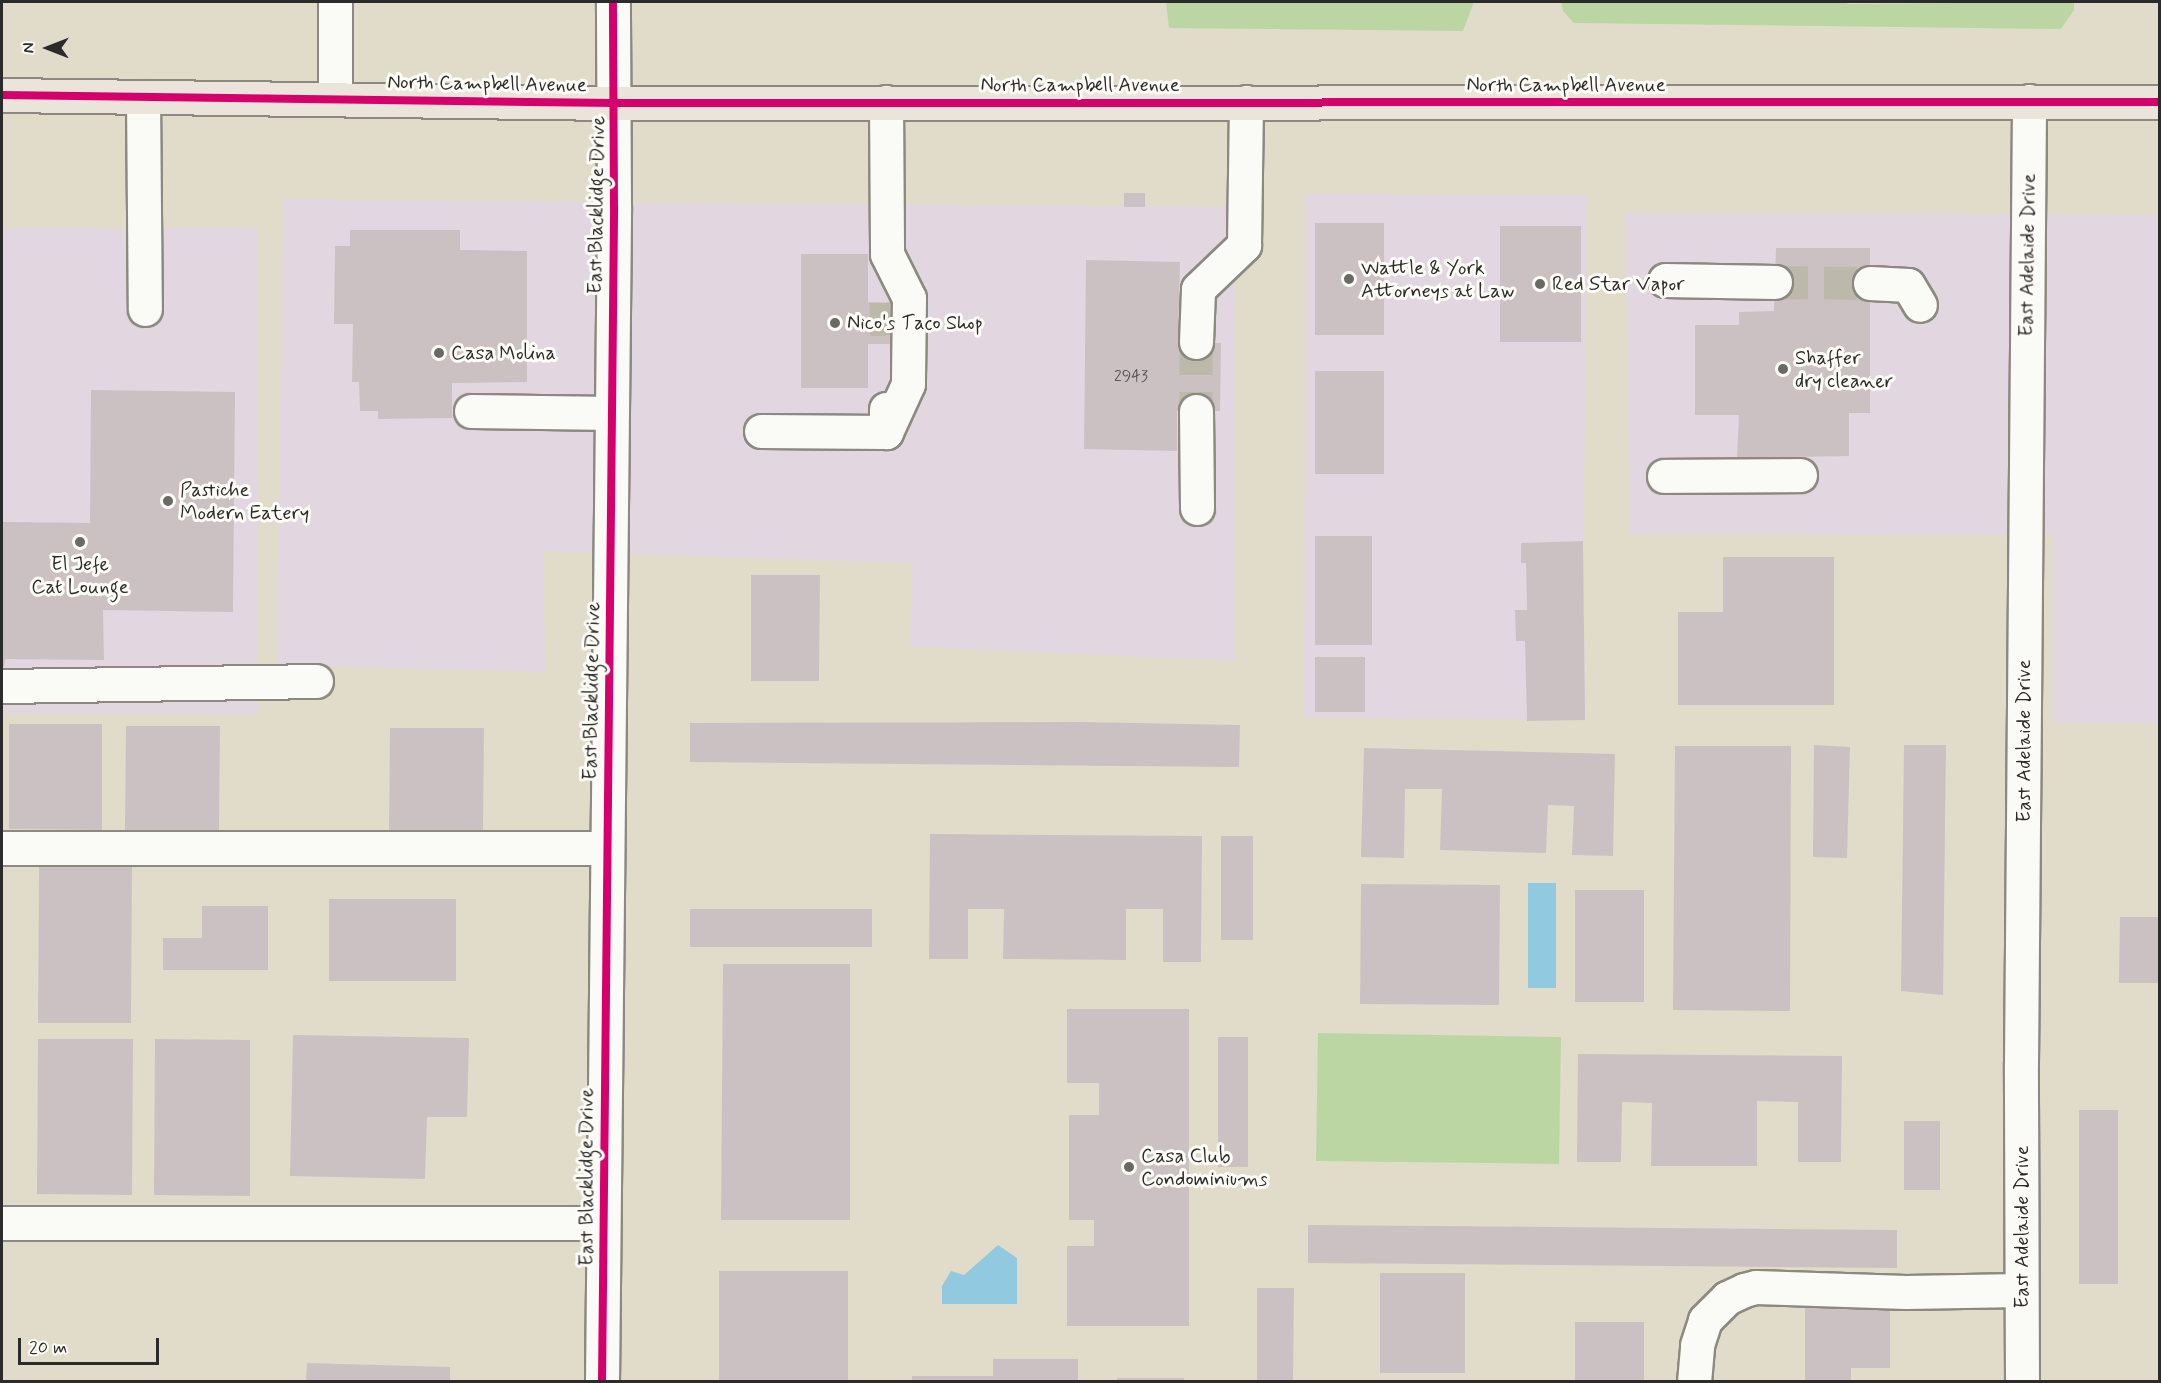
<!DOCTYPE html>
<style>
body{margin:0}
#map{position:relative;width:2161px;height:1383px;overflow:hidden;background:#e1dcca;font-family:Mynerve,sans-serif}
div>[style]{position:absolute}
.built>*{inset:0;background:#e2d7e0}
.green>*{inset:0;background:#bbd6a3}
.water>*{inset:0;background:#90c9e0}
.building>*{inset:0;background:#cbc1c2}
.minor-tunnel>*{height:33px;margin-top:-16.5px;transform-origin:0;background:repeating-linear-gradient(90deg,#bdb9aa 0 33px,transparent 0 49px)}
.roads{filter:drop-shadow(2px 0 #8c8980) drop-shadow(-2px 0 #8c8980) drop-shadow(0 2px #8c8980) drop-shadow(0 -2px #8c8980)}
.minor>*{height:33px;margin:-16.5px;padding:0 16.5px;transform-origin:16.5px;border-radius:16.5px;background:#fafaf7}
.major>*{height:33px;margin:-16.5px;padding:0 16.5px;transform-origin:16.5px;border-radius:16.5px;background:#ebe4da}
.cycleway>*{height:8px;margin:-4px;padding:0 4px;transform-origin:4px;border-radius:4px;background:#d6006c}
.dots>*{width:16px;height:16px;translate:-50% -50%;box-sizing:border-box;border:3px solid #fdfcf7;border-radius:50%}
span{translate:-50% -50%;white-space:nowrap;text-align:center;line-height:1.15;-webkit-text-stroke:6px #fdfcf7;paint-order:stroke}
.number-label{font-size:16px;color:#535051}
.number-label span{-webkit-text-stroke-width:0}
.street-label{font-size:20px;color:#2b2b2b}
.poi-label{font-size:20px;color:#2b2b2b}
.left{translate:0 -50%;text-align:left}
.frame{position:absolute;inset:0;border:3px solid #2b2b2b;pointer-events:none}
.north{position:absolute;left:18px;top:18px;width:60px;height:60px;-webkit-text-stroke:4px #fdfcf7;paint-order:stroke;rotate:270deg;font-size:16px;font-weight:700;line-height:24px;text-align:center;color:#2b2b2b}
.north::after{content:'';display:block;margin:auto;width:21px;height:27px;background:#2b2b2b;clip-path:polygon(50% 0,100% 100%,50% 72%,0 100%)}
.scale{position:absolute;left:18px;top:1338px;width:141px;height:27px;box-sizing:border-box;border:3px solid #2b2b2b;border-top:0;padding-left:8px;font-size:18px;line-height:21px;white-space:nowrap;color:#2b2b2b;-webkit-text-stroke:4px #fdfcf7;paint-order:stroke}
</style>
<div id="map">
<div class="built">
<div style="clip-path:polygon(1306px 194px,1588px 195px,1583px 541px,1585px 720px,1304px 718px)"></div>
<div style="clip-path:polygon(283px 199px,1235px 207px,1235px 661px,910px 646px,912px 563px,543px 551px,545px 672px,277px 665px)"></div>
<div style="clip-path:polygon(1625px 213px,2159px 215px,2159px 724px,2053px 723px,2054px 535px,1630px 534px)"></div>
<div style="clip-path:polygon(2px 228px,257px 228px,257px 714px,2px 714px)"></div>
</div>
<div class="green">
<div style="clip-path:polygon(1166px 2px,1474px 2px,1463px 31px,1169px 28px)"></div>
<div style="clip-path:polygon(1561px 2px,1846px 2px,1848px 4px,2074px 2px,2074px 10px,2061px 29px,1574px 23px,1563px 11px)"></div>
<div style="clip-path:polygon(1318px 1033px,1561px 1037px,1559px 1164px,1316px 1161px)"></div>
</div>
<div class="water">
<div style="clip-path:polygon(1528px 883px,1556px 883px,1556px 988px,1528px 988px)"></div>
<div style="clip-path:polygon(998px 1245px,1017px 1258px,1017px 1304px,942px 1304px,942px 1286px,951px 1271px,964px 1275px)"></div>
</div>
<div class="building">
<div style="clip-path:polygon(1124px 193px,1145px 193px,1145px 207px,1124px 207px)"></div>
<div style="clip-path:polygon(1315px 223px,1384px 223px,1384px 335px,1315px 335px)"></div>
<div style="clip-path:polygon(1500px 226px,1581px 226px,1581px 342px,1500px 342px)"></div>
<div style="clip-path:polygon(350px 230px,460px 230px,460px 250px,527px 251px,527px 382px,452px 383px,452px 418px,378px 419px,378px 411px,360px 411px,359px 382px,352px 382px,353px 324px,334px 324px,335px 246px,350px 246px)"></div>
<div style="clip-path:polygon(1776px 248px,1870px 248px,1870px 413px,1849px 413px,1849px 456px,1737px 458px,1739px 415px,1695px 415px,1695px 325px,1739px 325px,1739px 312px,1774px 311px)"></div>
<div style="clip-path:polygon(801px 254px,868px 254px,868px 302px,901px 303px,901px 344px,868px 344px,868px 388px,801px 388px)"></div>
<div style="clip-path:polygon(1086px 260px,1180px 262px,1178px 342px,1221px 343px,1220px 411px,1177px 411px,1177px 451px,1084px 449px)"></div>
<div style="clip-path:polygon(1315px 371px,1384px 371px,1384px 474px,1315px 474px)"></div>
<div style="clip-path:polygon(91px 390px,235px 392px,233px 612px,103px 610px,104px 660px,5px 659px,4px 667px,2px 667px,2px 522px,90px 523px)"></div>
<div style="clip-path:polygon(1315px 536px,1372px 536px,1372px 645px,1315px 645px)"></div>
<div style="clip-path:polygon(1583px 541px,1585px 720px,1527px 721px,1525px 641px,1516px 641px,1515px 610px,1527px 610px,1526px 563px,1521px 563px,1521px 543px)"></div>
<div style="clip-path:polygon(1723px 557px,1834px 557px,1834px 705px,1678px 705px,1678px 612px,1723px 612px)"></div>
<div style="clip-path:polygon(751px 575px,820px 575px,819px 681px,751px 681px)"></div>
<div style="clip-path:polygon(1315px 657px,1365px 657px,1365px 712px,1315px 712px)"></div>
<div style="clip-path:polygon(1081px 722px,1240px 725px,1239px 767px,690px 762px,690px 723px)"></div>
<div style="clip-path:polygon(9px 724px,102px 724px,102px 830px,9px 829px)"></div>
<div style="clip-path:polygon(126px 726px,220px 726px,219px 830px,125px 830px)"></div>
<div style="clip-path:polygon(390px 728px,484px 728px,483px 834px,389px 834px)"></div>
<div style="clip-path:polygon(1814px 745px,1850px 747px,1847px 858px,1813px 857px)"></div>
<div style="clip-path:polygon(1904px 745px,1946px 745px,1943px 995px,1901px 991px)"></div>
<div style="clip-path:polygon(1675px 746px,1791px 746px,1790px 1011px,1673px 1010px)"></div>
<div style="clip-path:polygon(1364px 748px,1615px 754px,1613px 856px,1572px 855px,1574px 806px,1548px 805px,1546px 853px,1440px 850px,1442px 789px,1405px 789px,1404px 858px,1361px 857px)"></div>
<div style="clip-path:polygon(930px 834px,1202px 836px,1201px 962px,1163px 962px,1163px 909px,1126px 909px,1126px 960px,1003px 959px,1004px 909px,968px 909px,968px 959px,929px 959px)"></div>
<div style="clip-path:polygon(1221px 836px,1253px 836px,1253px 940px,1221px 940px)"></div>
<div style="clip-path:polygon(39px 866px,132px 867px,131px 1023px,38px 1023px)"></div>
<div style="clip-path:polygon(1361px 884px,1500px 885px,1499px 1005px,1360px 1004px)"></div>
<div style="clip-path:polygon(1575px 890px,1644px 890px,1644px 1002px,1575px 1002px)"></div>
<div style="clip-path:polygon(329px 899px,456px 899px,456px 981px,329px 981px)"></div>
<div style="clip-path:polygon(202px 906px,268px 906px,268px 970px,163px 970px,163px 938px,202px 938px)"></div>
<div style="clip-path:polygon(690px 909px,872px 909px,872px 947px,690px 947px)"></div>
<div style="clip-path:polygon(2120px 917px,2160px 917px,2160px 983px,2119px 983px)"></div>
<div style="clip-path:polygon(723px 964px,850px 964px,850px 1220px,721px 1220px)"></div>
<div style="clip-path:polygon(1067px 1009px,1189px 1009px,1189px 1326px,1067px 1326px,1067px 1246px,1094px 1246px,1094px 1220px,1069px 1220px,1069px 1115px,1099px 1115px,1099px 1083px,1067px 1083px)"></div>
<div style="clip-path:polygon(293px 1035px,469px 1038px,467px 1117px,427px 1117px,425px 1179px,290px 1176px)"></div>
<div style="clip-path:polygon(1218px 1037px,1248px 1037px,1248px 1167px,1218px 1167px)"></div>
<div style="clip-path:polygon(38px 1039px,133px 1039px,132px 1195px,37px 1194px)"></div>
<div style="clip-path:polygon(155px 1039px,250px 1040px,250px 1196px,154px 1195px)"></div>
<div style="clip-path:polygon(1578px 1054px,1842px 1056px,1841px 1162px,1798px 1162px,1798px 1102px,1757px 1101px,1757px 1166px,1651px 1166px,1652px 1103px,1622px 1102px,1621px 1162px,1577px 1162px)"></div>
<div style="clip-path:polygon(2079px 1110px,2118px 1110px,2118px 1284px,2079px 1284px)"></div>
<div style="clip-path:polygon(1904px 1121px,1940px 1121px,1940px 1190px,1904px 1190px)"></div>
<div style="clip-path:polygon(1308px 1225px,1897px 1230px,1897px 1268px,1308px 1263px)"></div>
<div style="clip-path:polygon(719px 1271px,848px 1271px,848px 1382px,719px 1382px)"></div>
<div style="clip-path:polygon(1380px 1273px,1465px 1273px,1465px 1373px,1380px 1373px)"></div>
<div style="clip-path:polygon(1257px 1288px,1294px 1288px,1293px 1382px,1257px 1382px)"></div>
<div style="clip-path:polygon(1805px 1306px,1890px 1306px,1890px 1368px,1851px 1368px,1851px 1382px,1805px 1382px)"></div>
<div style="clip-path:polygon(1575px 1322px,1644px 1322px,1644px 1382px,1575px 1382px)"></div>
<div style="clip-path:polygon(993px 1359px,1078px 1359px,1078px 1382px,912px 1382px,912px 1376px,993px 1376px)"></div>
<div style="clip-path:polygon(307px 1363px,450px 1367px,450px 1382px,306px 1382px)"></div>
<div style="clip-path:polygon(1117px 1378px,1184px 1378px,1184px 1382px,1117px 1382px)"></div>
</div>
<div class="minor-tunnel">
<div style="left:1775px;top:282px;width:95px;rotate:0.6deg"></div>
<div style="left:886px;top:302px;width:42px;rotate:88.6deg"></div>
<div style="left:1196px;top:342px;width:69px;rotate:90deg"></div>
</div>
<div class="roads">
<div class="minor">
<div style="left:335px;top:2px;width:97px;rotate:90deg"></div>
<div style="left:143px;top:97px;width:212px;rotate:89.5deg"></div>
<div style="left:886px;top:102px;width:152px;rotate:89.6deg"></div>
<div style="left:887px;top:254px;width:49px;rotate:63.4deg"></div>
<div style="left:909px;top:298px;width:86px;rotate:90.7deg"></div>
<div style="left:908px;top:384px;width:53px;rotate:114.6deg"></div>
<div style="left:1665px;top:280px;width:110px;rotate:1deg"></div>
<div style="left:1870px;top:283px;width:38px;rotate:3deg"></div>
<div style="left:1908px;top:285px;width:23px;rotate:59deg"></div>
<div style="left:1196px;top:342px;width:53px;rotate:-87.8deg"></div>
<div style="left:1198px;top:289px;width:64px;rotate:-43.7deg"></div>
<div style="left:1244px;top:245px;width:143px;rotate:-89.2deg"></div>
<div style="left:471px;top:411px;width:141px;rotate:0.8deg"></div>
<div style="left:1196px;top:411px;width:97px;rotate:89.4deg"></div>
<div style="left:761px;top:431px;width:125px;rotate:0.5deg"></div>
<div style="left:886px;top:432px;width:23px;rotate:-90deg"></div>
<div style="left:1664px;top:476px;width:136px;rotate:-0.4deg"></div>
<div style="left:2px;top:686px;width:314px;rotate:-0.9deg"></div>
<div style="left:2px;top:848px;width:605px"></div>
<div style="left:2px;top:1223px;width:601px"></div>
<div style="left:602px;top:1382px;width:1175px;rotate:-89.41deg"></div>
<div style="left:614px;top:207px;width:205px;rotate:-90.3deg"></div>
<div style="left:1694px;top:1382px;width:37px;rotate:-85deg"></div>
<div style="left:1697px;top:1345px;width:26px;rotate:-72deg"></div>
<div style="left:1705px;top:1320px;width:31px;rotate:-45deg"></div>
<div style="left:1727px;top:1298px;width:19px;rotate:-25deg"></div>
<div style="left:1744px;top:1290px;width:12px;rotate:-14deg"></div>
<div style="left:1756px;top:1287px;width:150px;rotate:1.9deg"></div>
<div style="left:1906px;top:1292px;width:115px;rotate:-1deg"></div>
<div style="left:2022px;top:1382px;width:319px;rotate:-90.2deg"></div>
<div style="left:2021px;top:1063px;width:962px;rotate:-89.52deg"></div>
</div>
<div class="major">
<div style="left:2px;top:95px;width:613px;rotate:0.75deg"></div>
<div style="left:615px;top:103px;width:1545px;rotate:-0.04deg"></div>
</div>
</div>
<div class="cycleway">
<div style="left:2px;top:95px;width:613px;rotate:0.75deg"></div>
<div style="left:615px;top:103px;width:1545px;rotate:-0.04deg"></div>
<div style="left:602px;top:1382px;width:1175px;rotate:-89.41deg"></div>
<div style="left:614px;top:207px;width:205px;rotate:-90.3deg"></div>
</div>
<div class="dots">
<div style="left:1349px;top:279px;background:#6b6963"></div>
<div style="left:1540px;top:284px;background:#6b6963"></div>
<div style="left:835px;top:323px;background:#6b6963"></div>
<div style="left:439px;top:353px;background:#6b6963"></div>
<div style="left:1783px;top:369px;background:#6b6963"></div>
<div style="left:168px;top:501px;background:#6b6963"></div>
<div style="left:80px;top:542px;background:#6b6963"></div>
<div style="left:1129px;top:1167px;background:#6b6963"></div>
</div>
<div class="number-label">
<span style="left:1131px;top:377px">2943</span>
</div>
<div class="street-label">
<span style="left:487px;top:84px;rotate:1deg">North Campbell Avenue</span>
<span style="left:1080px;top:85px">North Campbell Avenue</span>
<span style="left:1566px;top:85px">North Campbell Avenue</span>
<span style="left:597px;top:205px;rotate:-89deg">East Blacklidge Drive</span>
<span style="left:2028px;top:255px;rotate:-89deg">East Adelaide Drive</span>
<span style="left:592px;top:691px;rotate:-89deg">East Blacklidge Drive</span>
<span style="left:2024px;top:741px;rotate:-90deg">East Adelaide Drive</span>
<span style="left:587px;top:1177px;rotate:-90deg">East Blacklidge Drive</span>
<span style="left:2022px;top:1227px;rotate:-90deg">East Adelaide Drive</span>
</div>
<div class="poi-label">
<span class="left" style="left:1361px;top:280px">Wattle &amp; York<br>Attorneys at Law</span>
<span class="left" style="left:1552px;top:284px">Red Star Vapor</span>
<span class="left" style="left:847px;top:323px">Nico's Taco Shop</span>
<span class="left" style="left:451px;top:353px">Casa Molina</span>
<span class="left" style="left:1795px;top:370px">Shaffer<br>dry cleaner</span>
<span class="left" style="left:180px;top:502px">Pastiche<br>Modern Eatery</span>
<span style="left:80px;top:576px">El Jefe<br>Cat Lounge</span>
<span class="left" style="left:1141px;top:1168px">Casa Club<br>Condominiums</span>
</div>
<div class="frame"></div>
<div class="north">N</div>
<div class="scale">20 m</div>
</div>
